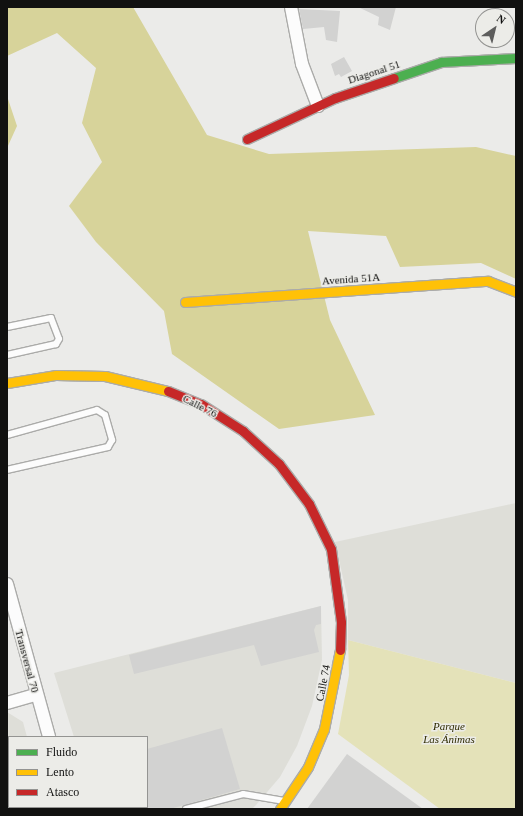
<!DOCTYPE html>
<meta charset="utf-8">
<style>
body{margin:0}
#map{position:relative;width:523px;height:816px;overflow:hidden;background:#ebebe9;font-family:"Times New Roman",serif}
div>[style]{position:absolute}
.built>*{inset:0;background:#deded8}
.green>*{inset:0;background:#e4e2b9}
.forest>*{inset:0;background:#d7d39a}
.building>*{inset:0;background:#d2d2d1}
.roads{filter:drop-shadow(1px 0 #ababa9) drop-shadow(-1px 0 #ababa9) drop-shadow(0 1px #ababa9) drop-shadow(0 -1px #ababa9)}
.lane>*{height:6px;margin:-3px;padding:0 3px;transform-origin:3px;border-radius:3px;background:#fcfcfc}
.street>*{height:12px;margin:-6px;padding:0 6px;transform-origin:6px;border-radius:6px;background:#fcfcfc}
.fast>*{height:9px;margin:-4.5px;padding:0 4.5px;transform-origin:4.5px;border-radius:4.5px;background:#4caf50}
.slow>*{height:9px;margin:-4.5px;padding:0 4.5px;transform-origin:4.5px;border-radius:4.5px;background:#ffc107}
.jam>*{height:9px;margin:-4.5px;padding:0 4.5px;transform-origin:4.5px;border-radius:4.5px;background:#c62828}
span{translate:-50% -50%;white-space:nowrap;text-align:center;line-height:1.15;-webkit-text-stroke:3px #ecece8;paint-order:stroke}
.street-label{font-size:11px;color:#111110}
.park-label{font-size:11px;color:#2e2b00;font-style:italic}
.frame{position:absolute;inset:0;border:8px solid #111110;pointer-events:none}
.legend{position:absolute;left:8px;top:736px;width:140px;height:72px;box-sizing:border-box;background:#ecece8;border:1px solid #949492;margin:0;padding:5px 7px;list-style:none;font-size:12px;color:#111110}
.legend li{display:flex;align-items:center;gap:8px;height:20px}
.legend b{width:20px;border:1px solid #949492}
.north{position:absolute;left:475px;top:8px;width:40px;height:40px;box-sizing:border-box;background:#ecece8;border:1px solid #949492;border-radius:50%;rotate:35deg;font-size:11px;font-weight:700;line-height:16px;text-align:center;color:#111110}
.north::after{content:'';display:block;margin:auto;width:14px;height:18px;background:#5d5d5c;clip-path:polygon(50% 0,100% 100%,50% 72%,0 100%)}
</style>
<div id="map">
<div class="built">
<div style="clip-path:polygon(516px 503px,516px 683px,348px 640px,348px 600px,335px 542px)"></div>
<div style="clip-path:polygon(321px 606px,322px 660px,312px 706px,297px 746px,280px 777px,256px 805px,252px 809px,96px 809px,147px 807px,147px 737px,74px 737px,54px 673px)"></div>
<div style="clip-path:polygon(7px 712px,23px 722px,27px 737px,9px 737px,9px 807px,48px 809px,7px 809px)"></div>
</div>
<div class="green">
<div style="clip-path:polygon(348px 640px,516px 683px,516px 809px,440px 809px,338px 734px,349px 675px)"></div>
</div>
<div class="forest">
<div style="clip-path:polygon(7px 7px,133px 7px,207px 135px,269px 154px,476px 147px,516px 156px,516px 279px,481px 263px,400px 267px,386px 236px,308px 231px,330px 320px,375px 415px,279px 429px,172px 354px,164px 311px,96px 242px,69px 206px,102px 162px,82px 123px,96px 68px,57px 33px,7px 56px)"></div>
<div style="clip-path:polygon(7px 96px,17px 126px,7px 148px)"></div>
</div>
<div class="building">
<div style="clip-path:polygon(358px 7px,396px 7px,390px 30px,378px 25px,379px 17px)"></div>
<div style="clip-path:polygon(299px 9px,340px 11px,337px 42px,326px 40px,324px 27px,303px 29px)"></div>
<div style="clip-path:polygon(344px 57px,352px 71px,341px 77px,339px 74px,335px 76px,331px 64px)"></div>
<div style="clip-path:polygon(321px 606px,321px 624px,316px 625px,314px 630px,319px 652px,261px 666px,254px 645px,134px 674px,129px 655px)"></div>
<div style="clip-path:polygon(222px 728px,240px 789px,170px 809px,147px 809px,147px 749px)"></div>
<div style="clip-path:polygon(347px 754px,423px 809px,307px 809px)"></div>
</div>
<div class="roads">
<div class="lane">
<div style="left:7px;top:327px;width:45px;rotate:-11.6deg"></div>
<div style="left:51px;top:318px;width:22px;rotate:69deg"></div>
<div style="left:59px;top:339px;width:6px;rotate:121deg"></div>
<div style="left:56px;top:344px;width:50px;rotate:167.3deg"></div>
<div style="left:7px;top:435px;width:93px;rotate:-15.5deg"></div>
<div style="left:97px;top:410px;width:9px;rotate:32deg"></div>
<div style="left:105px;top:415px;width:26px;rotate:74deg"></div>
<div style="left:112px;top:440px;width:8px;rotate:120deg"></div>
<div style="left:108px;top:447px;width:104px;rotate:167.2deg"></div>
<div style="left:186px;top:809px;width:59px;rotate:-14.7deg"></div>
<div style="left:243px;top:794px;width:42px;rotate:9.7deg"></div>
</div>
<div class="street">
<div style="left:291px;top:7px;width:58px;rotate:79.1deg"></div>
<div style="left:302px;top:64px;width:45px;rotate:69.1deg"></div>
<div style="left:7px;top:584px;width:159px;rotate:74.6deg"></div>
<div style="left:7px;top:703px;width:29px;rotate:-16deg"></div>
<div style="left:72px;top:807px;width:2px;rotate:63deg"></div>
</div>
<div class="fast">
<div style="left:394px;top:78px;width:50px;rotate:-18.8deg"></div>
<div style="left:441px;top:62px;width:75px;rotate:-3.1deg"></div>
</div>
<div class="slow">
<div style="left:185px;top:302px;width:304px;rotate:-4deg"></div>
<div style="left:488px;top:281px;width:30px;rotate:21deg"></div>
<div style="left:7px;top:383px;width:50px;rotate:-9.3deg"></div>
<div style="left:56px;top:375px;width:49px;rotate:1.2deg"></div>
<div style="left:105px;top:376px;width:65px;rotate:13.4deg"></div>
<div style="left:280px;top:809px;width:50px;rotate:-56.3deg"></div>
<div style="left:308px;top:767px;width:41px;rotate:-67.2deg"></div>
<div style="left:324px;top:729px;width:81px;rotate:-78.6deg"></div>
</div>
<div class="jam">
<div style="left:247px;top:139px;width:97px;rotate:-25deg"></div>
<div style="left:335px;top:98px;width:62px;rotate:-18.7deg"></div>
<div style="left:168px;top:391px;width:35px;rotate:22deg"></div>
<div style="left:201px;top:404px;width:50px;rotate:32.7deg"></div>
<div style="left:243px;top:431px;width:49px;rotate:42.5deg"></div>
<div style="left:279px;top:464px;width:50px;rotate:53.1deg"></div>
<div style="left:309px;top:504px;width:50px;rotate:63.9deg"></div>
<div style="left:331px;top:549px;width:74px;rotate:82.2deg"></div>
<div style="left:341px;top:622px;width:28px;rotate:92deg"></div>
</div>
</div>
<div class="street-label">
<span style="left:374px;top:72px;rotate:-18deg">Diagonal 51</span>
<span style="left:351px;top:279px;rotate:-4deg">Avenida 51A</span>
<span style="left:200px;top:406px;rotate:27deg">Calle 76</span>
<span style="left:27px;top:661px;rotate:75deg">Transversal 70</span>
<span style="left:323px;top:683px;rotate:-79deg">Calle 74</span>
</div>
<div class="park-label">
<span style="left:449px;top:733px">Parque<br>Las Ánimas</span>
</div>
<div class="frame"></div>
<ul class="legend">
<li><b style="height:5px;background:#4caf50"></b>Fluido</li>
<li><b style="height:5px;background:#ffc107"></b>Lento</li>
<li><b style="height:5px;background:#c62828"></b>Atasco</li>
</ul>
<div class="north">N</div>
</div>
